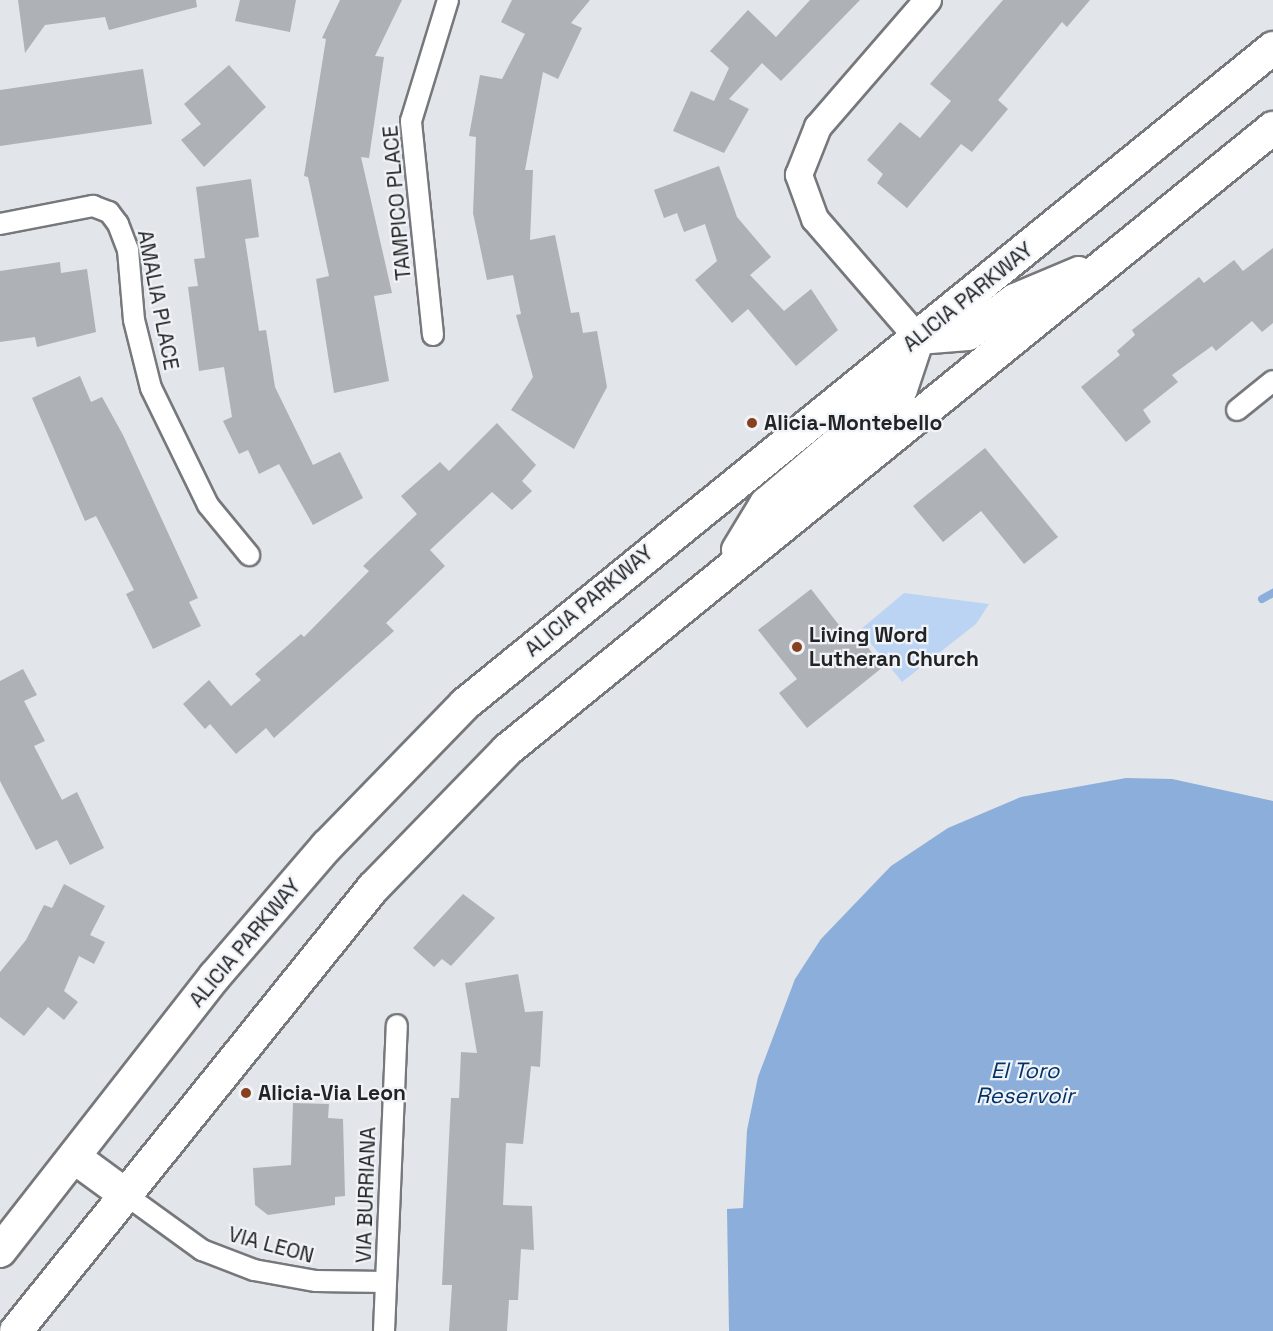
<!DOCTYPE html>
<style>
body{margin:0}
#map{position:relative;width:1273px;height:1331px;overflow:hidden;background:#e2e5e9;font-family:"Space Grotesk",sans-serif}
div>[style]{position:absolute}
.green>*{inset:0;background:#bcd4f4}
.water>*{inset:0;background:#8baeda}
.stream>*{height:8px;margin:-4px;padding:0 4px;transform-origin:4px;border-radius:4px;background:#8baeda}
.building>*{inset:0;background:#aeb1b5}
.roads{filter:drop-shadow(2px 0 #76787c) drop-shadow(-2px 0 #76787c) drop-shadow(0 2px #76787c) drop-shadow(0 -2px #76787c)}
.minor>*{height:20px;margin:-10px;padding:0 10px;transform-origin:10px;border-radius:10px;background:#fff}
.tertiary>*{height:26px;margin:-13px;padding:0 13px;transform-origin:13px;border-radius:13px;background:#fff}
.primary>*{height:32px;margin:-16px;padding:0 16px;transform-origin:16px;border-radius:16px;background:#fff}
.dots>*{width:16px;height:16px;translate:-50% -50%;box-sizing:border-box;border:3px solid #f0f3f7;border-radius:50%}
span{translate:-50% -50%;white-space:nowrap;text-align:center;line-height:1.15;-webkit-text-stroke:4.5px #f0f3f7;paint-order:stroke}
.street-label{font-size:21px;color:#222324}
.poi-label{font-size:21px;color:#222324;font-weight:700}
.left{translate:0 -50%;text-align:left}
.water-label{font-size:22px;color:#003267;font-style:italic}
</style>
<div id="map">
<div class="green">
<div style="clip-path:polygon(904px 593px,989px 604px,976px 624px,902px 682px,860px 630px)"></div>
</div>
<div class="water">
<div style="clip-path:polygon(1126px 778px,1172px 779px,1273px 801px,1273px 1331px,729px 1331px,727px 1209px,743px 1208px,747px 1130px,758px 1077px,795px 979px,821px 939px,891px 866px,948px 828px,1021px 797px)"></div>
</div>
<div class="stream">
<div style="left:1262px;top:599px;width:13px;rotate:-29deg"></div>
</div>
<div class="building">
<div style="clip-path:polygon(18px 0,196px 0,197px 7px,109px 30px,105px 17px,45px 25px,25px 53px)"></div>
<div style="clip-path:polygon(240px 0,296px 0,290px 32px,235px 21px)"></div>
<div style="clip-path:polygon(340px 0,402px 0,375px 56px,384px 57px,369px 158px,361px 157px,392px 293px,374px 296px,389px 381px,334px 393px,316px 279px,329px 276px,308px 177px,304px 176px,326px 39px,322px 38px)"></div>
<div style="clip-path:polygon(512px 0,590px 0,571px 23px,582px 28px,558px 79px,543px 72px,525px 170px,533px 170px,530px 240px,555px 235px,571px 313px,579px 312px,583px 333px,597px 331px,607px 387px,574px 449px,511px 410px,533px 377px,516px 315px,521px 314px,513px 275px,487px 280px,473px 213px,476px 137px,469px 136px,480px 75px,502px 79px,525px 34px,501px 22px)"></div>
<div style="clip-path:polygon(810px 0,860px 0,781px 81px,762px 63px,729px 99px,749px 109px,724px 153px,673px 131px,691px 91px,714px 101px,729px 68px,710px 51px,748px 10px,776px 37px)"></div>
<div style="clip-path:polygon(1003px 0,1090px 0,1067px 27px,1062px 22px,998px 100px,1008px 109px,972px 152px,961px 144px,907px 208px,877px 183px,883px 174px,867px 160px,900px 122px,920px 138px,951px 101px,930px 84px)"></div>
<div style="clip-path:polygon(229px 65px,266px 107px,204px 167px,181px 140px,201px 124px,184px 104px)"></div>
<div style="clip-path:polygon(143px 69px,152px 124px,0 146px,0 90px)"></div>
<div style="clip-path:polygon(719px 166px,737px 217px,771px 257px,750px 275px,784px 311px,811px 289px,838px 330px,796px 366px,748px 309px,732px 323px,695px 280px,717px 261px,705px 224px,684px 232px,677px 213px,664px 218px,654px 190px)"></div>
<div style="clip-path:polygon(251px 179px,259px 237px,245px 239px,259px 331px,266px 330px,275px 387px,313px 465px,340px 452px,363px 498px,313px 525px,279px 464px,259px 474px,248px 450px,239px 454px,223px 421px,232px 417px,224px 367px,199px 371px,188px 287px,198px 286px,194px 259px,205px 258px,196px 187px)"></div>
<div style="clip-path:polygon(1273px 248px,1273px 323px,1262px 332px,1252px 321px,1216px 351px,1212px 346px,1172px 375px,1178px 382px,1143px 410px,1151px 422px,1126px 442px,1081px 387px,1120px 355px,1117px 351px,1135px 335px,1132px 330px,1199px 277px,1204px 283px,1234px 260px,1243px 271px)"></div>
<div style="clip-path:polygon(60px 262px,61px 273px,87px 269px,96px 332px,37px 347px,35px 337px,0 342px,0 271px)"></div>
<div style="clip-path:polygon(80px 376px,91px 402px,102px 397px,123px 435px,198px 598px,189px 602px,201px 626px,153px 649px,126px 594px,134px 590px,96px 516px,85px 521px,32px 398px)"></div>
<div style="clip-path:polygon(497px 423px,536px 465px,522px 481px,532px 491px,512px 510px,492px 492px,430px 550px,445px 566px,386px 623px,394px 631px,274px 738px,266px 728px,236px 754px,210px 724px,205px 729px,183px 704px,209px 680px,231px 706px,261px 680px,255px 674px,301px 634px,304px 637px,369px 571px,363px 566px,417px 514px,401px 496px,440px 462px,449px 471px)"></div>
<div style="clip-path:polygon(985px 448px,1058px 537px,1024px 564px,981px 511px,943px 542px,913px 506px)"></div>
<div style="clip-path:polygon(811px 589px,849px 638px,856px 632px,883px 667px,807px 728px,779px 693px,797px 679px,758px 630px)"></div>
<div style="clip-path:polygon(23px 669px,37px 695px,24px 701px,45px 741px,34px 746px,62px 800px,77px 792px,104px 848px,70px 865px,57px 840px,36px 850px,0 781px,0 681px)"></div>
<div style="clip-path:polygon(64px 884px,105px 906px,90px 935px,105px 942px,94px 964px,79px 956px,64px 991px,78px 1002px,64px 1020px,48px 1007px,24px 1036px,0 1017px,0 972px,26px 940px,44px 905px,52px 908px)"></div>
<div style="clip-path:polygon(463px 894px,495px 918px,451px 966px,442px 959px,434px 967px,413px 948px)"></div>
<div style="clip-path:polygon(518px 974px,525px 1012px,543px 1011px,540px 1067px,531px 1066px,523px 1144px,506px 1143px,503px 1205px,532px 1206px,534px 1250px,521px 1249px,518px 1300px,509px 1300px,507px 1331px,449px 1331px,452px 1285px,442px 1285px,451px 1098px,459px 1098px,461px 1052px,477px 1053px,465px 983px)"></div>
<div style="clip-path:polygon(293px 1103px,329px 1104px,328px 1118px,343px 1119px,345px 1196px,335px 1197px,335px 1205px,268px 1215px,255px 1205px,253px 1168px,291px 1165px)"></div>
</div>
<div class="roads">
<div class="minor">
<div style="left:0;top:224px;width:95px;rotate:-11deg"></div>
<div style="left:93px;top:206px;width:17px;rotate:21deg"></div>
<div style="left:109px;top:212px;width:15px;rotate:53deg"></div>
<div style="left:118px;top:224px;width:28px;rotate:69deg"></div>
<div style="left:128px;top:250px;width:70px;rotate:85.1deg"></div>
<div style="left:134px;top:320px;width:70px;rotate:76deg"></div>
<div style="left:151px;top:388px;width:130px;rotate:64deg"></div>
<div style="left:208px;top:505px;width:65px;rotate:50.6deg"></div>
<div style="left:433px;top:335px;width:215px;rotate:-95.9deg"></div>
<div style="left:411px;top:121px;width:127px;rotate:-73deg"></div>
<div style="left:1237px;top:410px;width:46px;rotate:-38.9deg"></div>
<div style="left:126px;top:1195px;width:94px;rotate:35.9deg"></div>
<div style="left:202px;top:1250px;width:56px;rotate:21deg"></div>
<div style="left:254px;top:1270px;width:63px;rotate:10.1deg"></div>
<div style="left:316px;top:1281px;width:70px;rotate:0.8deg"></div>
<div style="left:384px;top:1331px;width:306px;rotate:-87.6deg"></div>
</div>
<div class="tertiary">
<div style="left:918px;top:338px;width:157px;rotate:-130.9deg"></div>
<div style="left:815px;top:219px;width:47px;rotate:-110deg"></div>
<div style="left:799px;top:175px;width:52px;rotate:-68.4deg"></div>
<div style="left:818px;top:127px;width:168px;rotate:-49.1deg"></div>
</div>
<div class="primary">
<div style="left:738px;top:550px;width:54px;rotate:-58.7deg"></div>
<div style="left:766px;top:504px;width:177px;rotate:-40.4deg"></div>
<div style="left:901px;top:389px;width:54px;rotate:-71.6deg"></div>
<div style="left:918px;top:338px;width:50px;rotate:-4.6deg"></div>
<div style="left:968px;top:334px;width:58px;rotate:-35.9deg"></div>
<div style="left:1015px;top:300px;width:69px;rotate:-22.9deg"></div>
<div style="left:74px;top:1157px;width:64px;rotate:36.2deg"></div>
<div style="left:0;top:1251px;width:349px;rotate:-52deg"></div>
<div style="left:215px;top:976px;width:172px;rotate:-49.3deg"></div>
<div style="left:327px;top:846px;width:198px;rotate:-45.8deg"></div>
<div style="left:465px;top:704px;width:1041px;rotate:-39.07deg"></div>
<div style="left:16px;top:1331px;width:569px;rotate:-51.14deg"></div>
<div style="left:373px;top:888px;width:192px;rotate:-45.8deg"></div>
<div style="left:507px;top:750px;width:987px;rotate:-39.08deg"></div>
</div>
</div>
<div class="dots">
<div style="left:752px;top:423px;background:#88411f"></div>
<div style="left:797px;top:647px;background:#88411f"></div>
<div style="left:246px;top:1093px;background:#88411f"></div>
</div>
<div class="street-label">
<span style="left:397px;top:203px;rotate:-95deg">TAMPICO PLACE</span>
<span style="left:968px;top:297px;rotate:-39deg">ALICIA PARKWAY</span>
<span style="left:158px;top:300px;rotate:79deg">AMALIA PLACE</span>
<span style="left:589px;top:601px;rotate:-40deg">ALICIA PARKWAY</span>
<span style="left:245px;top:943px;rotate:-50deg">ALICIA PARKWAY</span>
<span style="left:366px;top:1195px;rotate:-88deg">VIA BURRIANA</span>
<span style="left:271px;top:1245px;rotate:15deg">VIA LEON</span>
</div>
<div class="poi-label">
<span class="left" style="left:764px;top:423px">Alicia-Montebello</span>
<span class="left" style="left:809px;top:647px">Living Word<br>Lutheran Church</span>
<span class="left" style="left:258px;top:1093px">Alicia-Via Leon</span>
</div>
<div class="water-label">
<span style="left:1025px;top:1083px">El Toro<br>Reservoir</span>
</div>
</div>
